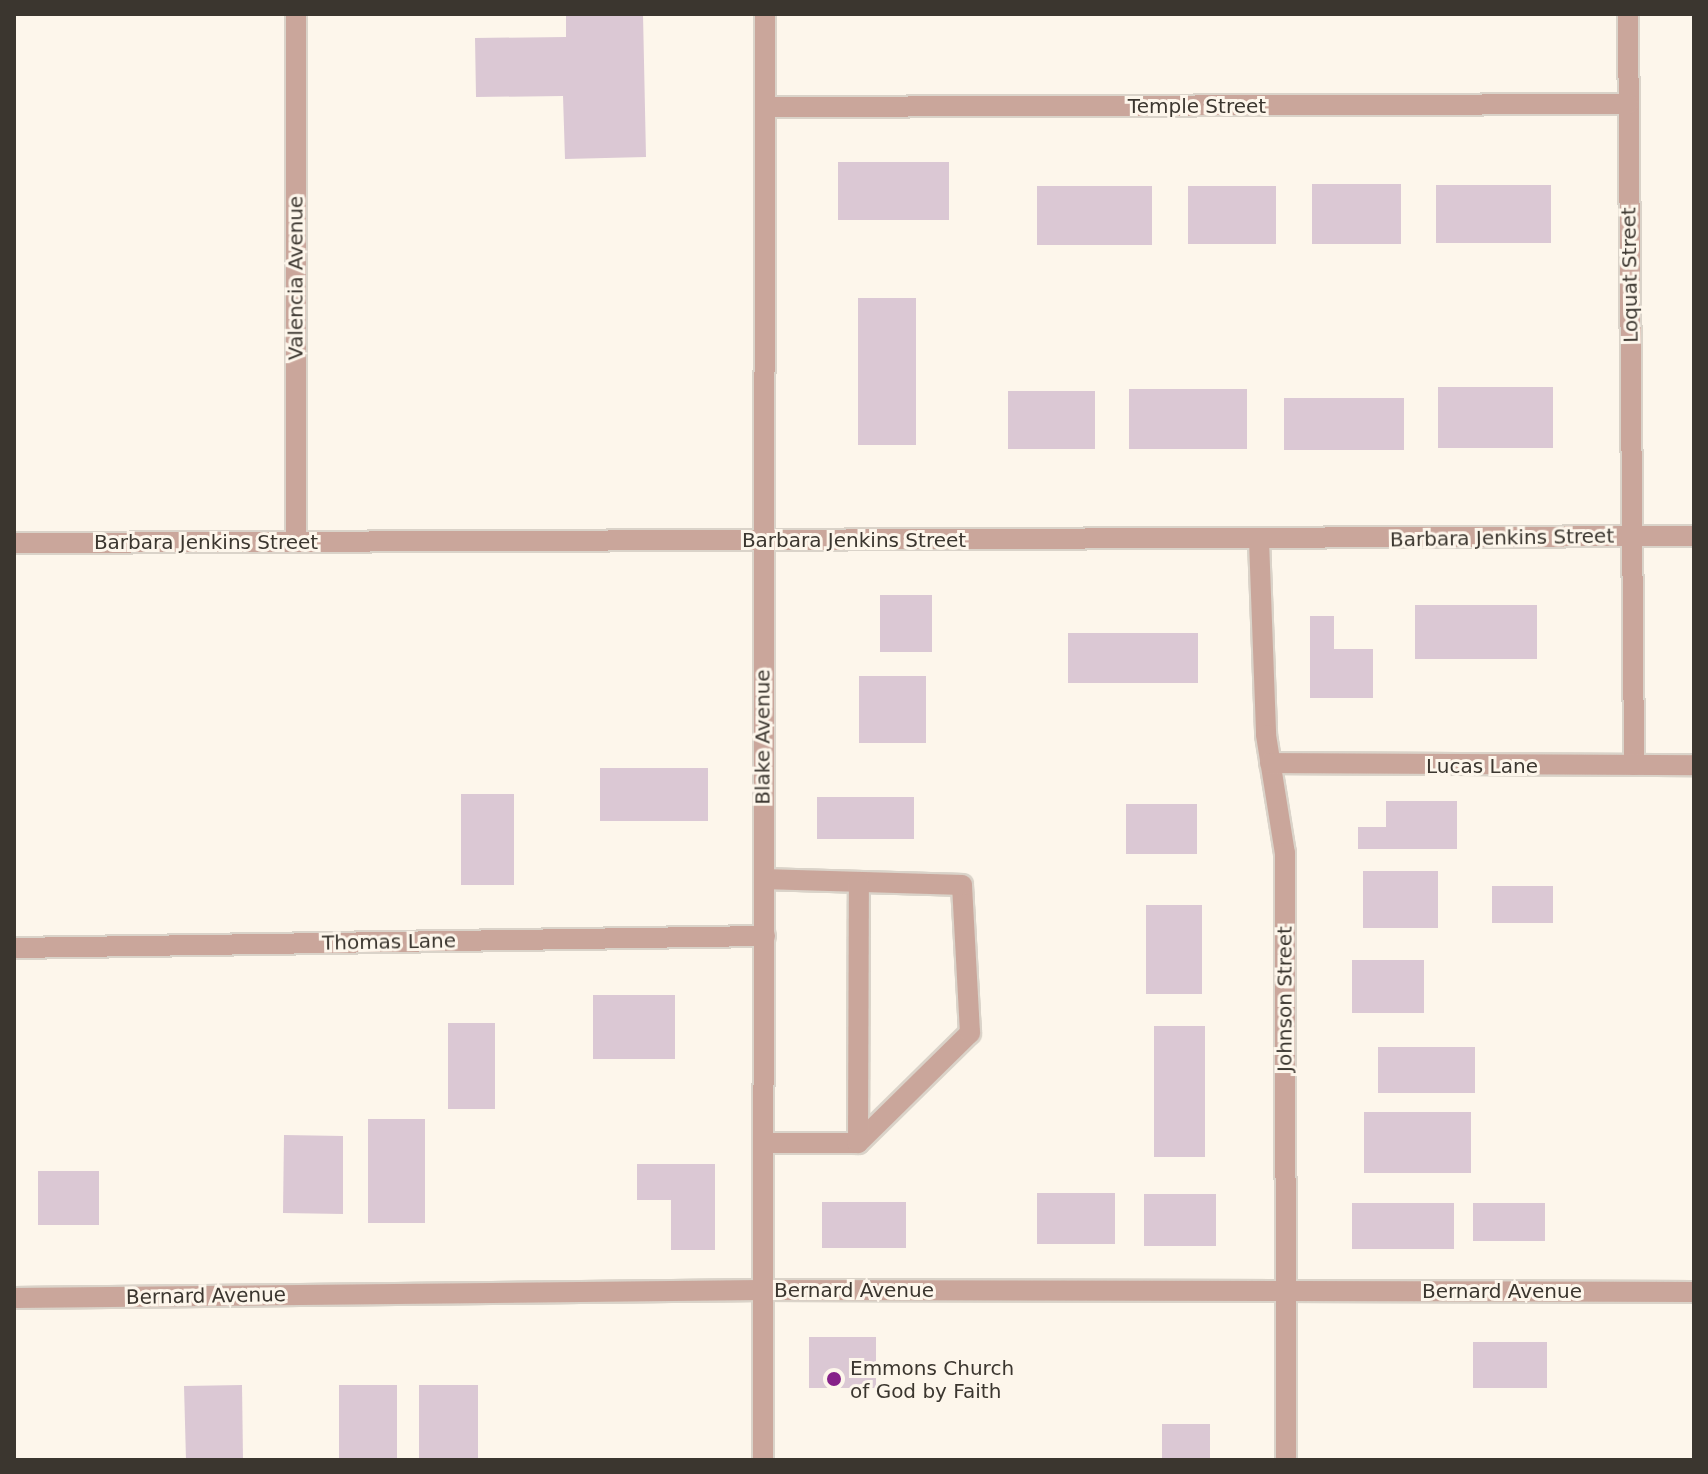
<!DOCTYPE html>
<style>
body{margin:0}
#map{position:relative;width:1708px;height:1474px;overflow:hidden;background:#fdf6eb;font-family:"DejaVu Sans",sans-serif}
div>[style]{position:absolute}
.building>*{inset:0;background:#dbc8d4}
.roads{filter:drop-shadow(2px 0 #dad3c9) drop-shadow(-2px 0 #dad3c9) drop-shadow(0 2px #dad3c9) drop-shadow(0 -2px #dad3c9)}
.minor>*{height:20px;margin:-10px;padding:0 10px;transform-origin:10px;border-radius:10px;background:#caa69b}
.dots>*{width:22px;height:22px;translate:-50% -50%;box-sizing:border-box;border:4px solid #fdf6eb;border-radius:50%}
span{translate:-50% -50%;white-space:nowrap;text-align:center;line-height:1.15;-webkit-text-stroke:6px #fdf6eb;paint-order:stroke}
.street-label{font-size:20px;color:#3b362f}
.poi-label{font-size:20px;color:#3b362f}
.left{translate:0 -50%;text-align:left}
.frame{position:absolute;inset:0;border:16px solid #3b362f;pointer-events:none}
</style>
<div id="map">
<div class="building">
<div style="clip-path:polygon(566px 14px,643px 14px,646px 157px,565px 159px,563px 96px,476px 97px,475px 38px,566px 37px)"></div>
<div style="clip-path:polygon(838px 162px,949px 162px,949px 220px,838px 220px)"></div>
<div style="clip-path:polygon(1312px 184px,1401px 184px,1401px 244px,1312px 244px)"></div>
<div style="clip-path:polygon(1436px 185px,1551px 185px,1551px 243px,1436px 243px)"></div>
<div style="clip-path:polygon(1037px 186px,1152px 186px,1152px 245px,1037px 245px)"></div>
<div style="clip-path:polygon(1188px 186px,1276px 186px,1276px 244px,1188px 244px)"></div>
<div style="clip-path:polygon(858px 298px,916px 298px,916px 445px,858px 445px)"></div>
<div style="clip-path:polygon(1438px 387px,1553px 387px,1553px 448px,1438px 448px)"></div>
<div style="clip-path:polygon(1129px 389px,1247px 389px,1247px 449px,1129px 449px)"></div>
<div style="clip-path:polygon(1008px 391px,1095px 391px,1095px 449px,1008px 449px)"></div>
<div style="clip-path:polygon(1284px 398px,1404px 398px,1404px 450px,1284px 450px)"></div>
<div style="clip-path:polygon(880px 595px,932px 595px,932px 652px,880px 652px)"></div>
<div style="clip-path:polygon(1415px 605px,1537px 605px,1537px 659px,1415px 659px)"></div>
<div style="clip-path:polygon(1310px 616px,1334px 616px,1334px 649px,1373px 649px,1373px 698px,1310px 698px)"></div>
<div style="clip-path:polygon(1068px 633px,1198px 633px,1198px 683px,1068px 683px)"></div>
<div style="clip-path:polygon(859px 676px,926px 676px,926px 743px,859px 743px)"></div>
<div style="clip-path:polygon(600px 768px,708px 768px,708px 821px,600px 821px)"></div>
<div style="clip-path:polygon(461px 794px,514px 794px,514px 885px,461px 885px)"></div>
<div style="clip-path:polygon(817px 797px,914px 797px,914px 839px,817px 839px)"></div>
<div style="clip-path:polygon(1386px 801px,1457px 801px,1457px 849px,1358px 849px,1358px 827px,1386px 827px)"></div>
<div style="clip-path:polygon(1126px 804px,1197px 804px,1197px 854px,1126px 854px)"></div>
<div style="clip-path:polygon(1363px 871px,1438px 871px,1438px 928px,1363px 928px)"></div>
<div style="clip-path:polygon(1492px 886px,1553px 886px,1553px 923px,1492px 923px)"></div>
<div style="clip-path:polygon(1146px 905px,1202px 905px,1202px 994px,1146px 994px)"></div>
<div style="clip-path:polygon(1352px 960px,1424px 960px,1424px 1013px,1352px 1013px)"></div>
<div style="clip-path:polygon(593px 995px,675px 995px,675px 1059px,593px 1059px)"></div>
<div style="clip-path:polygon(448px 1023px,495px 1023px,495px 1109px,448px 1109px)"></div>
<div style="clip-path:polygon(1154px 1026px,1205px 1026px,1205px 1157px,1154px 1157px)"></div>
<div style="clip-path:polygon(1378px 1047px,1475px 1047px,1475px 1093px,1378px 1093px)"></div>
<div style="clip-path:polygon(1364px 1112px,1471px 1112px,1471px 1173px,1364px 1173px)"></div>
<div style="clip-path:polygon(368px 1119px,425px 1119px,425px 1223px,368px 1223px)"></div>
<div style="clip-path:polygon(284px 1135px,343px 1136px,343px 1214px,283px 1213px)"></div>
<div style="clip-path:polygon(637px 1164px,715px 1164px,715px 1250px,671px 1250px,671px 1200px,637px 1200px)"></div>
<div style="clip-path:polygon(38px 1171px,99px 1171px,99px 1225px,38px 1225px)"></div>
<div style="clip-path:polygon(1037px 1193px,1115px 1193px,1115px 1244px,1037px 1244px)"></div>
<div style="clip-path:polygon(1144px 1194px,1216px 1194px,1216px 1246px,1144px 1246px)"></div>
<div style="clip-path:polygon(822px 1202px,906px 1202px,906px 1248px,822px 1248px)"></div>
<div style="clip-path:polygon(1352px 1203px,1454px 1203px,1454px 1249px,1352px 1249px)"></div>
<div style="clip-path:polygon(1473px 1203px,1545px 1203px,1545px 1241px,1473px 1241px)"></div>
<div style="clip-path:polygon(809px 1337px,876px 1337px,876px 1388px,809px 1388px)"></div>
<div style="clip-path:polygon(1473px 1342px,1547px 1342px,1547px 1388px,1473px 1388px)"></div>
<div style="clip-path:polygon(242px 1385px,243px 1460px,186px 1460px,184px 1386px)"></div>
<div style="clip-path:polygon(339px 1385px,397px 1385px,397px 1460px,339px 1460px)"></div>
<div style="clip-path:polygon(419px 1385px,478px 1385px,478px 1460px,419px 1460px)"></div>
<div style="clip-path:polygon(1162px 1424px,1210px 1424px,1210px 1460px,1162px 1460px)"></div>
</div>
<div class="roads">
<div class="minor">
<div style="left:296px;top:14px;width:527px;rotate:90deg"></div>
<div style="left:1628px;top:14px;width:751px;rotate:89.54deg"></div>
<div style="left:766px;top:107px;width:862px;rotate:-0.2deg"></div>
<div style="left:1259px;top:540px;width:195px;rotate:87.9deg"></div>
<div style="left:1266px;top:735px;width:120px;rotate:80.9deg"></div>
<div style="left:1285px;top:853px;width:607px;rotate:89.91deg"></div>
<div style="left:14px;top:543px;width:1680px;rotate:-0.24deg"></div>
<div style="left:1270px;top:763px;width:424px;rotate:0.3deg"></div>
<div style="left:14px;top:948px;width:751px;rotate:-0.92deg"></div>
<div style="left:763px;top:1143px;width:95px"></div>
<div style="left:858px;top:1143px;width:157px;rotate:-44.5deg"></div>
<div style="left:970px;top:1033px;width:148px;rotate:-93.1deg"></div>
<div style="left:962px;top:885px;width:198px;rotate:-178.3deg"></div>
<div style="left:858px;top:1143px;width:261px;rotate:-89.8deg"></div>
<div style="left:14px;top:1298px;width:748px;rotate:-0.61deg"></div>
<div style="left:762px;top:1290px;width:932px;rotate:0.12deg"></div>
<div style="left:763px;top:1460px;width:1446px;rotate:-89.92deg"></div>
</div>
</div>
<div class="dots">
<div style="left:834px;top:1379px;background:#862189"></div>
</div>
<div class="street-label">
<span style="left:1197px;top:106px">Temple Street</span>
<span style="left:1630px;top:275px;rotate:-91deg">Loquat Street</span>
<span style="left:296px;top:278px;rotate:-90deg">Valencia Avenue</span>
<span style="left:1502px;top:538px;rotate:-1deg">Barbara Jenkins Street</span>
<span style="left:854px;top:540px">Barbara Jenkins Street</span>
<span style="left:206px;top:542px">Barbara Jenkins Street</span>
<span style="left:763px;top:737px;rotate:-90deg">Blake Avenue</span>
<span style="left:1482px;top:766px">Lucas Lane</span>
<span style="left:389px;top:942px;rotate:-1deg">Thomas Lane</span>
<span style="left:1285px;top:999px;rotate:-90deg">Johnson Street</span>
<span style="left:854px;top:1290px">Bernard Avenue</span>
<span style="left:1502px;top:1291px">Bernard Avenue</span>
<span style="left:206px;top:1296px;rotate:-1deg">Bernard Avenue</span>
</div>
<div class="poi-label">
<span class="left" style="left:850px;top:1380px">Emmons Church<br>of God by Faith</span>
</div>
<div class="frame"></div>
</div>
